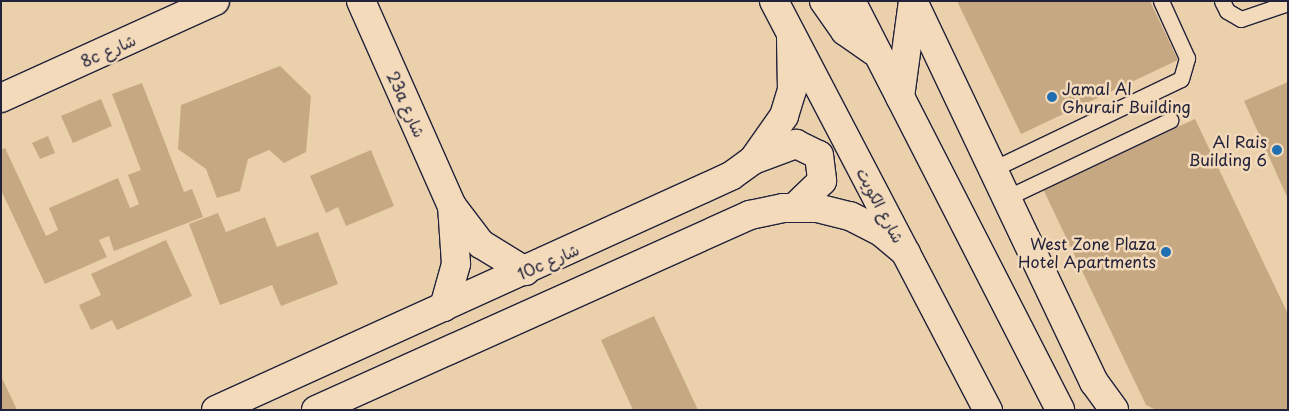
<!DOCTYPE html>
<meta charset="utf-8">
<style>
body{margin:0}
#map{position:relative;width:1289px;height:411px;overflow:hidden;background:#ebd0ac;font-family:"Playpen Sans","Playpen Sans Arabic",sans-serif}
div>[style]{position:absolute}
.building>*{inset:0;background:#c6a983}
.roads{filter:drop-shadow(1px 0 #22223b) drop-shadow(-1px 0 #22223b) drop-shadow(0 1px #22223b) drop-shadow(0 -1px #22223b)}
.lane>*{height:15px;margin:-7.5px;padding:0 7.5px;transform-origin:7.5px;border-radius:7.5px;background:#f3daba}
.street>*{height:28px;margin:-14px;padding:0 14px;transform-origin:14px;border-radius:14px;background:#f3daba}
.secondary>*{height:28px;margin:-14px;padding:0 14px;transform-origin:14px;border-radius:14px;background:#f3daba}
.dots>*{width:14px;height:14px;translate:-50% -50%;box-sizing:border-box;border:2px solid #f3daba;border-radius:50%}
span{translate:-50% -50%;white-space:nowrap;text-align:center;line-height:1.15;-webkit-text-stroke:5px #f3daba;paint-order:stroke}
.street-label{font-size:16px;color:#22223b}
.poi-label{font-size:16px;color:#22223b}
.left{translate:0 -50%;text-align:left}
.right{translate:-100% -50%;text-align:right}
.frame{position:absolute;inset:0;border:2px solid #22223b;pointer-events:none}
</style>
<div id="map">
<div class="building">
<div style="clip-path:polygon(957px 1px,1150px 1px,1178px 60px,1021px 134px)"></div>
<div style="clip-path:polygon(280px 66px,311px 96px,306px 152px,284px 163px,269px 150px,248px 159px,240px 191px,217px 198px,206px 169px,178px 149px,181px 105px)"></div>
<div style="clip-path:polygon(1288px 82px,1288px 199px,1244px 101px)"></div>
<div style="clip-path:polygon(142px 83px,184px 192px,192px 189px,203px 217px,114px 251px,109px 236px,99px 240px,107px 257px,45px 284px,1px 190px,1px 150px,5px 148px,46px 236px,58px 230px,49px 208px,118px 178px,130px 208px,139px 204px,128px 175px,141px 170px,112px 94px)"></div>
<div style="clip-path:polygon(101px 99px,112px 126px,73px 143px,61px 116px)"></div>
<div style="clip-path:polygon(1195px 119px,1288px 314px,1288px 410px,1156px 410px,1146px 405px,1043px 189px)"></div>
<div style="clip-path:polygon(48px 136px,55px 153px,40px 159px,32px 143px)"></div>
<div style="clip-path:polygon(371px 150px,394px 206px,346px 226px,338px 207px,326px 213px,310px 176px)"></div>
<div style="clip-path:polygon(218px 213px,226px 232px,265px 217px,277px 247px,318px 232px,338px 284px,281px 306px,272px 285px,220px 305px,189px 224px)"></div>
<div style="clip-path:polygon(166px 240px,192px 296px,117px 330px,112px 320px,91px 330px,79px 305px,101px 295px,91px 274px)"></div>
<div style="clip-path:polygon(654px 316px,698px 410px,633px 410px,601px 340px)"></div>
<div style="clip-path:polygon(1px 376px,17px 410px,1px 410px)"></div>
</div>
<div class="roads">
<div class="lane">
<div style="left:1222px;top:1px;width:11px;rotate:63deg"></div>
<div style="left:1227px;top:11px;width:16px;rotate:30deg"></div>
<div style="left:1241px;top:19px;width:50px;rotate:-18.8deg"></div>
<div style="left:993px;top:169px;width:208px;rotate:-25.6deg"></div>
<div style="left:1181px;top:79px;width:22px;rotate:-74deg"></div>
<div style="left:1187px;top:58px;width:63px;rotate:-114.5deg"></div>
<div style="left:1006px;top:198px;width:182px;rotate:-25.4deg"></div>
</div>
<div class="street">
<div style="left:361px;top:1px;width:224px;rotate:66.1deg"></div>
<div style="left:452px;top:206px;width:48px;rotate:52.7deg"></div>
<div style="left:481px;top:244px;width:52px;rotate:31.5deg"></div>
<div style="left:913px;top:1px;width:422px;rotate:64.6deg"></div>
<div style="left:1094px;top:382px;width:34px;rotate:54deg"></div>
<div style="left:1px;top:98px;width:235px;rotate:-24.4deg"></div>
<div style="left:444px;top:307px;width:45px;rotate:-74.4deg"></div>
<div style="left:456px;top:264px;width:58px;rotate:-93.9deg"></div>
</div>
<div class="secondary">
<div style="left:774px;top:1px;width:462px;rotate:62.4deg"></div>
<div style="left:824px;top:1px;width:37px;rotate:55deg"></div>
<div style="left:845px;top:31px;width:35px;rotate:35deg"></div>
<div style="left:851px;top:1px;width:459px;rotate:62.9deg"></div>
<div style="left:900px;top:97px;width:97px;rotate:-82.3deg"></div>
<div style="left:756px;top:159px;width:43px;rotate:-20.6deg"></div>
<div style="left:796px;top:144px;width:25px;rotate:26deg"></div>
<div style="left:819px;top:155px;width:26px;rotate:83deg"></div>
<div style="left:822px;top:181px;width:39px;rotate:136deg"></div>
<div style="left:216px;top:410px;width:566px;rotate:-24.44deg"></div>
<div style="left:731px;top:176px;width:27px;rotate:-36deg"></div>
<div style="left:753px;top:160px;width:54px;rotate:-54.8deg"></div>
<div style="left:784px;top:116px;width:27px;rotate:-73deg"></div>
<div style="left:792px;top:90px;width:54px;rotate:-91.1deg"></div>
<div style="left:316px;top:410px;width:476px;rotate:-24.2deg"></div>
<div style="left:750px;top:215px;width:34px;rotate:-12deg"></div>
<div style="left:783px;top:208px;width:34px"></div>
<div style="left:817px;top:208px;width:34px;rotate:14deg"></div>
<div style="left:850px;top:216px;width:34px;rotate:27deg"></div>
<div style="left:880px;top:231px;width:34px;rotate:40deg"></div>
</div>
</div>
<div class="dots">
<div style="left:1052px;top:97px;background:#1f6fb2"></div>
<div style="left:1277px;top:150px;background:#1f6fb2"></div>
<div style="left:1166px;top:252px;background:#1f6fb2"></div>
</div>
<div class="street-label">
<span style="left:108px;top:50px;rotate:-24deg">8c شارع</span>
<span style="left:407px;top:104px;rotate:66deg">23a شارع</span>
<span style="left:881px;top:205px;rotate:62deg">شارع الكويت</span>
<span style="left:548px;top:261px;rotate:-24deg">10c شارع</span>
</div>
<div class="poi-label">
<span class="left" style="left:1062px;top:97px">Jamal Al<br>Ghurair Building</span>
<span class="right" style="left:1267px;top:150px">Al Rais<br>Building 6</span>
<span class="right" style="left:1156px;top:252px">West Zone Plaza<br>Hotel Apartments</span>
</div>
<div class="frame"></div>
</div>
